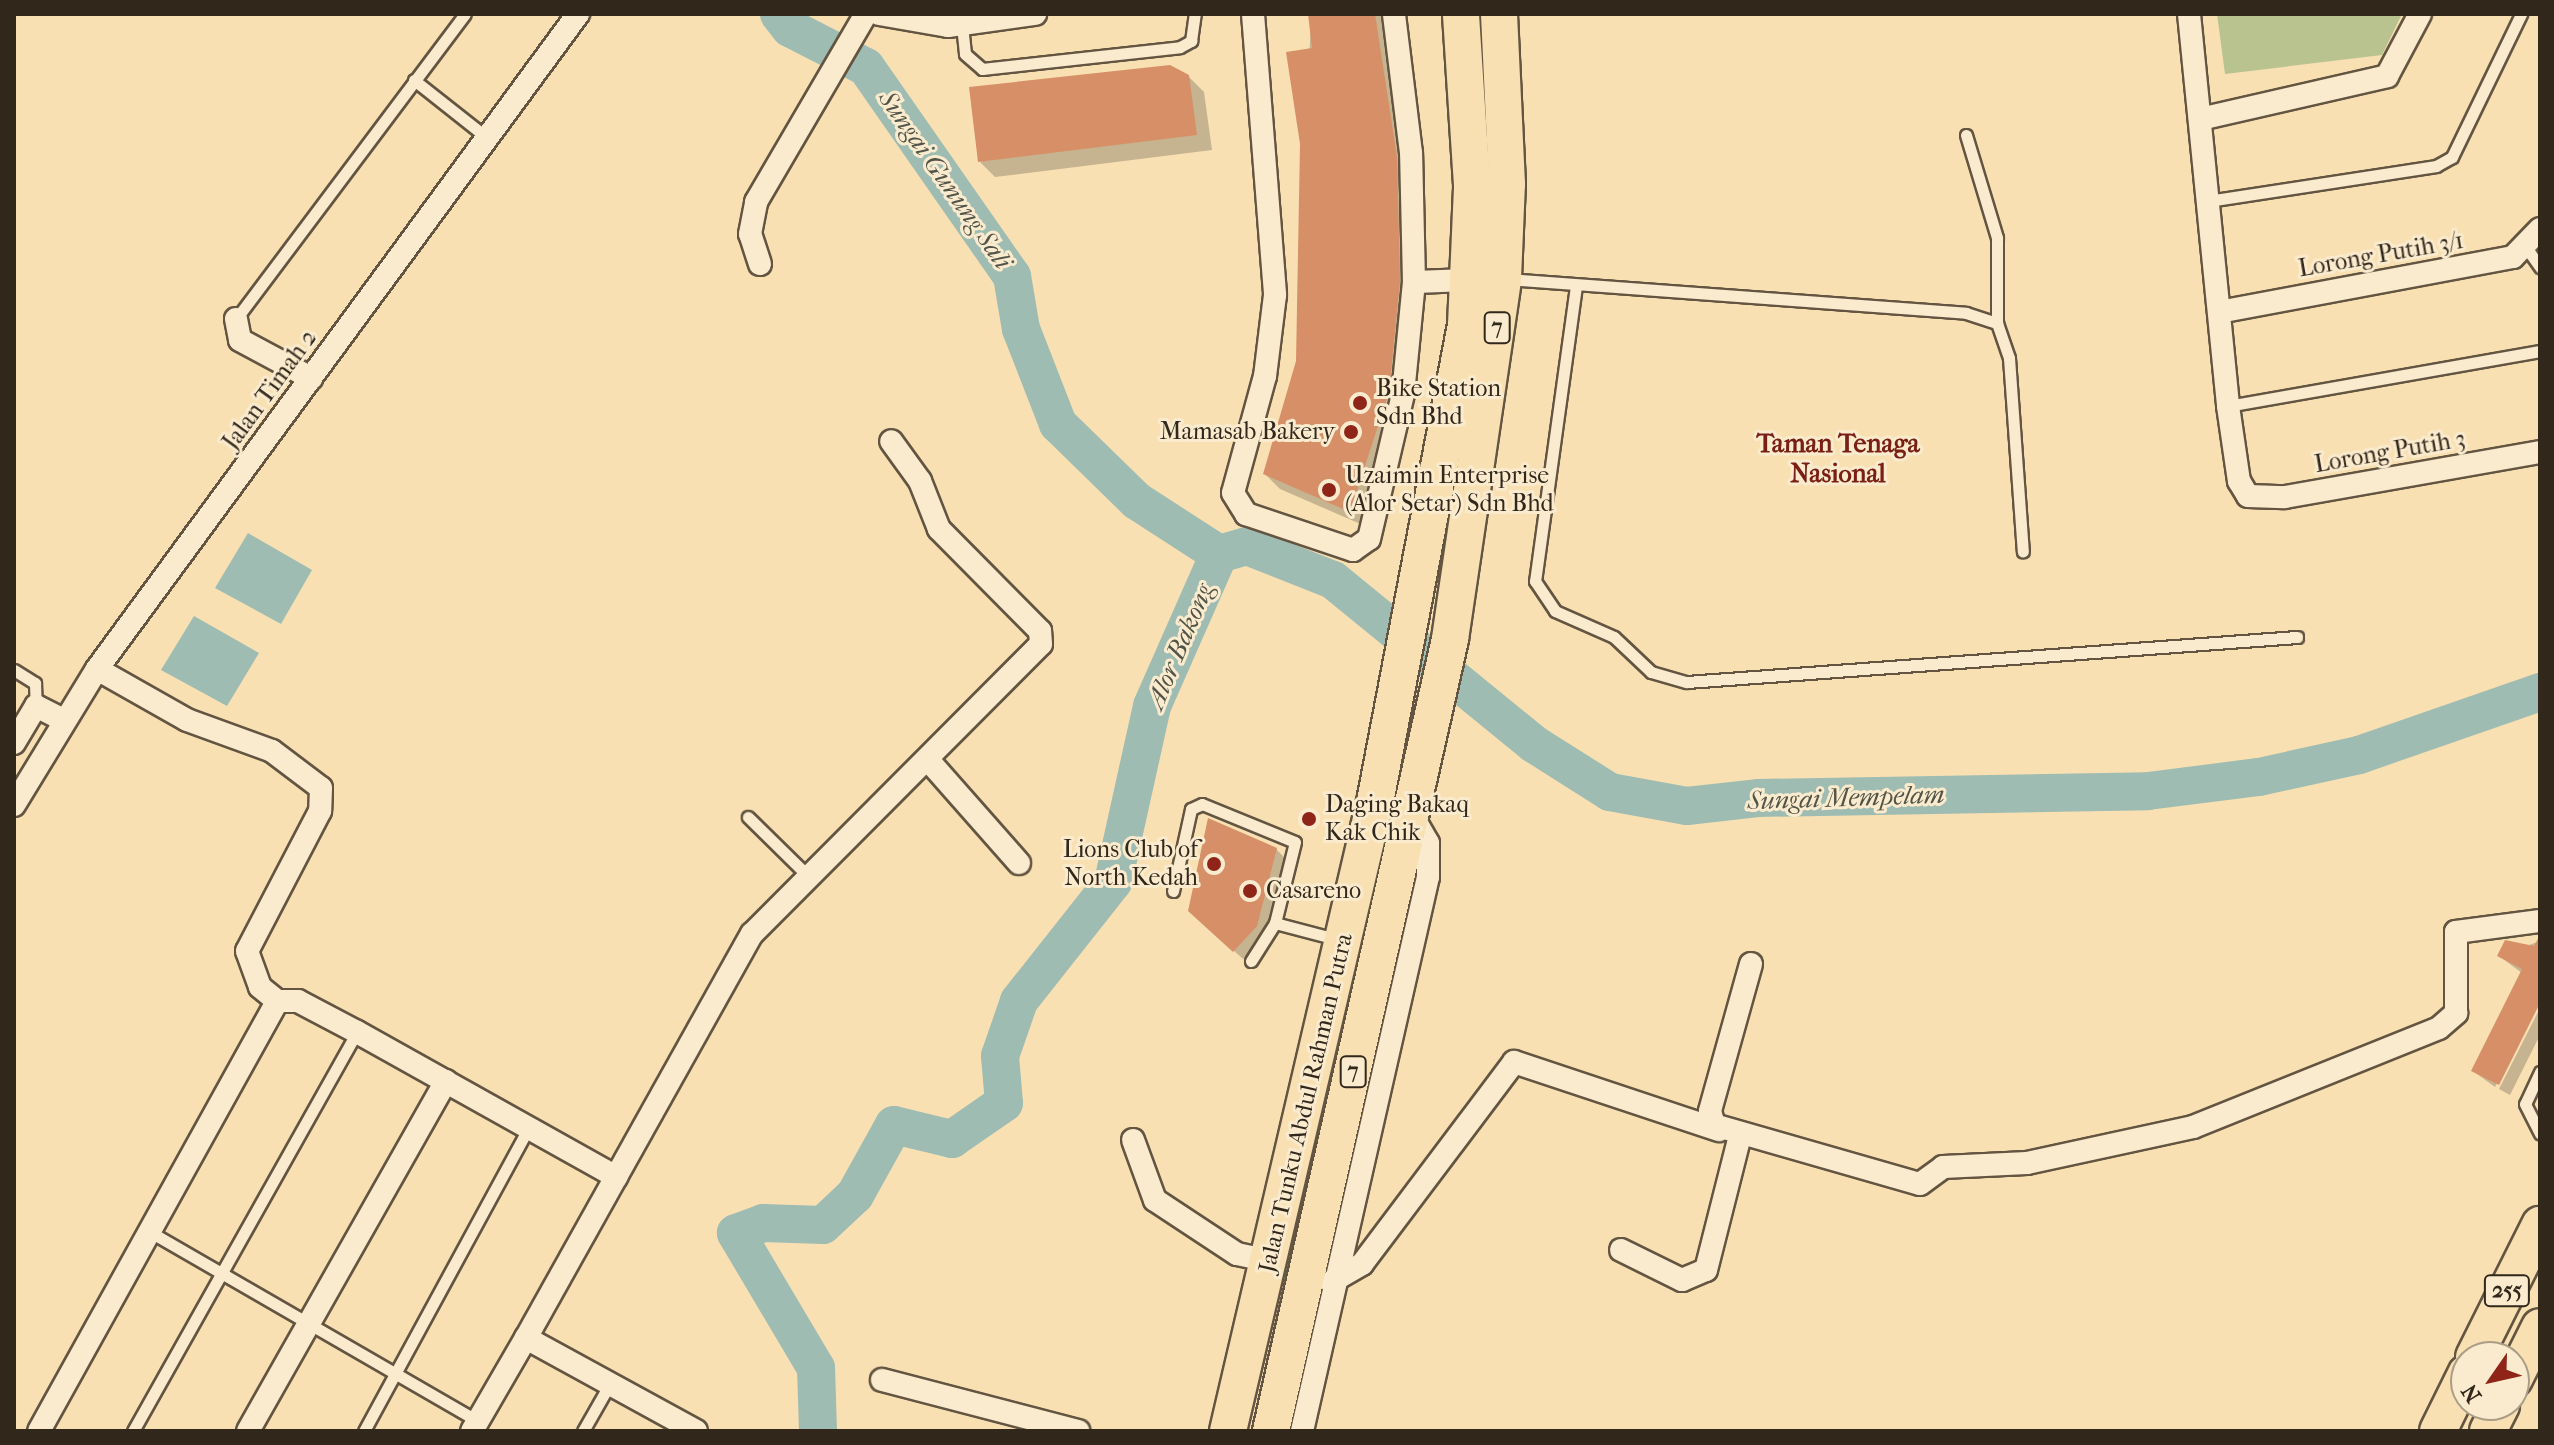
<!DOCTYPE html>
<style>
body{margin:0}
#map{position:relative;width:2554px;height:1445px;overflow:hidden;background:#f8e0b3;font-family:"IM FELL French Canon",serif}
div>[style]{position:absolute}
.green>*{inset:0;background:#b9c390}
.water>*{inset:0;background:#9ebcb2}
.shadow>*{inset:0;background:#0003}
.river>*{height:38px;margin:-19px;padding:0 19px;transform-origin:19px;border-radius:19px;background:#9ebcb2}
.building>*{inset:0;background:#d78f67}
.roads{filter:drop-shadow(2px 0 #635541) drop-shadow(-2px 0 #635541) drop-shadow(0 2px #635541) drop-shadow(0 -2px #635541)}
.lane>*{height:11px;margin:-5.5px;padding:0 5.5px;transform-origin:5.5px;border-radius:5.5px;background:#faebce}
.street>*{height:22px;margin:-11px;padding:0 11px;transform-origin:11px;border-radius:11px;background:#faebce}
.primary>*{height:36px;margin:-18px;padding:0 18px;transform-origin:18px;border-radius:18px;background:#f8e0b3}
.dots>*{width:22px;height:22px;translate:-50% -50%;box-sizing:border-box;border:4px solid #faebce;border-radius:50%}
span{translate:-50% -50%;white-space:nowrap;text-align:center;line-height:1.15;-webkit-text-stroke:6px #faebce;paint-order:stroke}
.shield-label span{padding:2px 6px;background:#faebce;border:2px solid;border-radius:6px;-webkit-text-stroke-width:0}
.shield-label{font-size:22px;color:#31271b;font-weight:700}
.street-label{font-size:24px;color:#31271b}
.poi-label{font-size:24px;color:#31271b}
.left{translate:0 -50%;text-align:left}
.right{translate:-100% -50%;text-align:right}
.water-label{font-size:26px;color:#525448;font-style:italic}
.neighbourhood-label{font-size:26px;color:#7a1f14;font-weight:700}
.frame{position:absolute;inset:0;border:16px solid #31271b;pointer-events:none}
.north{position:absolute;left:2450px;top:1341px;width:80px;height:80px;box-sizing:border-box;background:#faebce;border:2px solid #aa9d86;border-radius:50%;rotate:236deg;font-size:22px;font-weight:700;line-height:32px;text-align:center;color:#31271b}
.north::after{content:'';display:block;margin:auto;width:28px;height:36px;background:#8f2418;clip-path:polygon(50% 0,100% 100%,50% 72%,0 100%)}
</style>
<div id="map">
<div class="green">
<div style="clip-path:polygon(2217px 14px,2402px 14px,2382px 55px,2225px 74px)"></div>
</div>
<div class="water">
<div style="clip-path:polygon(248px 533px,312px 570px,281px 624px,215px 588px)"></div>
<div style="clip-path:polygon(194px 616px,259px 653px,227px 706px,161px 670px)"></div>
</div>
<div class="shadow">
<div style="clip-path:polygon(1311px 14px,1387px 14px,1414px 298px,1365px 526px,1280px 489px,1265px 474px,1298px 361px)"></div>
<div style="clip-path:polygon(1188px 76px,1204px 92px,1212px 150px,995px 177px,980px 162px)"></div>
<div style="clip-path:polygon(1276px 849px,1285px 858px,1265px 935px,1243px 959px,1200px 920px)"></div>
<div style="clip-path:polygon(2540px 941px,2540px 999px,2495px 1087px,2473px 1071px,2522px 973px,2499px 956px)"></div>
<div style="clip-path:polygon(2540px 1008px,2540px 1035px,2510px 1095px,2499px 1089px)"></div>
</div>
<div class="river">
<div style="left:779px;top:14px;width:18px;rotate:52deg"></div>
<div style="left:790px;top:28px;width:85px;rotate:27.2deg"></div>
<div style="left:866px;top:67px;width:255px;rotate:55.1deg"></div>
<div style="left:1012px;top:276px;width:54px;rotate:80.4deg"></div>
<div style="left:1021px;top:329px;width:102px;rotate:68.7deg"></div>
<div style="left:1058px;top:424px;width:110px;rotate:44.3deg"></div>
<div style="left:1137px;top:501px;width:98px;rotate:32.9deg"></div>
<div style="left:1219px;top:554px;width:29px;rotate:-16deg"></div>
<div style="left:1247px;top:546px;width:92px;rotate:21.6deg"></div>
<div style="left:1333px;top:580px;width:259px;rotate:39.2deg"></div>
<div style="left:1534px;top:744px;width:90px;rotate:32.3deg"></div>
<div style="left:1610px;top:792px;width:78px;rotate:10.3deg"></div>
<div style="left:1687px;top:806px;width:71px;rotate:-6.4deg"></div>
<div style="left:1758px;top:798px;width:390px;rotate:-1deg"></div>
<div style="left:2148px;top:791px;width:112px;rotate:-7.2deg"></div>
<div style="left:2259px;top:777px;width:102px;rotate:-12.4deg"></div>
<div style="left:2359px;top:755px;width:192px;rotate:-19.2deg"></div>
<div style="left:818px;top:1431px;width:63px;rotate:-91.8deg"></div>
<div style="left:816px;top:1368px;width:157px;rotate:-120.7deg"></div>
<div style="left:736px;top:1233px;width:29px;rotate:-20deg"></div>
<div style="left:763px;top:1223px;width:60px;rotate:1.9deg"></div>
<div style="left:823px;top:1225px;width:44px;rotate:-43.2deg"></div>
<div style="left:855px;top:1195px;width:80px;rotate:-60.9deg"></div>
<div style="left:894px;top:1125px;width:60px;rotate:13.6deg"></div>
<div style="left:952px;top:1139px;width:63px;rotate:-34.7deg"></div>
<div style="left:1004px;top:1103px;width:47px;rotate:-94.9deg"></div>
<div style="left:1000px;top:1056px;width:58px;rotate:-70.9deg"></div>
<div style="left:1019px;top:1001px;width:152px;rotate:-51.7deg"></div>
<div style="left:1113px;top:882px;width:180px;rotate:-77.5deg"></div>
<div style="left:1152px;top:706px;width:166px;rotate:-66.2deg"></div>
</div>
<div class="building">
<div style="clip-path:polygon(1308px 14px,1375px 14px,1397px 157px,1400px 281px,1389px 392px,1350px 512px,1263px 474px,1296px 361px,1300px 144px,1286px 52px,1312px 48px)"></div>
<div style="clip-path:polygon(1170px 65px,1189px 75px,1197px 135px,978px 162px,969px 87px)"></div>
<div style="clip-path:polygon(1208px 818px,1277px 848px,1257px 926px,1233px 952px,1188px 911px)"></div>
<div style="clip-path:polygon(2540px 935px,2540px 1003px,2499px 1085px,2471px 1071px,2522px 969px,2497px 956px,2505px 940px,2534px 946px)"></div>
</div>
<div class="roads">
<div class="lane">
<div style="left:962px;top:25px;width:29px;rotate:84deg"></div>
<div style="left:965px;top:54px;width:23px;rotate:41deg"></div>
<div style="left:982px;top:69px;width:199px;rotate:-6.3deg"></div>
<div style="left:1180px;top:47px;width:13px;rotate:-29deg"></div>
<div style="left:1191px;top:41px;width:27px;rotate:-82deg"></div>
<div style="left:414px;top:80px;width:97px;rotate:38.3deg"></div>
<div style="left:1966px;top:135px;width:108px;rotate:73.2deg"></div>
<div style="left:1997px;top:238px;width:85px;rotate:90deg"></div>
<div style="left:2208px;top:201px;width:231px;rotate:-8.7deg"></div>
<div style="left:2436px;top:166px;width:18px;rotate:-29deg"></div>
<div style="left:2452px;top:157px;width:159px;rotate:-64.2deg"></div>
<div style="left:2528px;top:250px;width:21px;rotate:55deg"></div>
<div style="left:1507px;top:279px;width:460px;rotate:4.2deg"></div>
<div style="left:1966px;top:313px;width:33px;rotate:18deg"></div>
<div style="left:1997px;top:323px;width:37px;rotate:71deg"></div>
<div style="left:2009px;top:358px;width:194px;rotate:85.9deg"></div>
<div style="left:1576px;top:286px;width:298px;rotate:97.9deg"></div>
<div style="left:1535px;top:581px;width:36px;rotate:56deg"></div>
<div style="left:1555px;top:611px;width:64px;rotate:23.8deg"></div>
<div style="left:1614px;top:637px;width:51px;rotate:43.4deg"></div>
<div style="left:1651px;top:672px;width:37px;rotate:16deg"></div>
<div style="left:1687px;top:682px;width:612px;rotate:-4.22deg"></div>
<div style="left:236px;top:319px;width:381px;rotate:-53.1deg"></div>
<div style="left:2228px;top:406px;width:317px;rotate:-10deg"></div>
<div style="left:14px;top:670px;width:25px;rotate:32deg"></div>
<div style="left:35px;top:683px;width:23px;rotate:88deg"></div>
<div style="left:748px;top:817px;width:84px;rotate:44.5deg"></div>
<div style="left:1173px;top:891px;width:84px;rotate:-77.6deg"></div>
<div style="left:1191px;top:809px;width:12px;rotate:-24deg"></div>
<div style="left:1202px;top:804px;width:100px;rotate:22.2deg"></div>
<div style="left:1295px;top:842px;width:83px;rotate:103.9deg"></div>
<div style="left:1251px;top:961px;width:45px;rotate:-57.7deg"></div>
<div style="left:1275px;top:923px;width:63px;rotate:14.7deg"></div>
<div style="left:2540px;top:1072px;width:35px;rotate:115deg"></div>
<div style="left:2525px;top:1104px;width:33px;rotate:63deg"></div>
<div style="left:152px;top:1233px;width:375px;rotate:30deg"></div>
<div style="left:133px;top:1431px;width:458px;rotate:-60.7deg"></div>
<div style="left:364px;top:1431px;width:346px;rotate:-61.5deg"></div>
<div style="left:583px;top:1431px;width:56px;rotate:-60.3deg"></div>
</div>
<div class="street">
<div style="left:879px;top:14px;width:70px;rotate:9.9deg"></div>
<div style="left:948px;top:26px;width:88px;rotate:-7.9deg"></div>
<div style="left:1253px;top:14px;width:282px;rotate:85.5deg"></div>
<div style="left:1275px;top:295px;width:82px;rotate:97deg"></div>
<div style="left:1265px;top:376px;width:121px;rotate:105.3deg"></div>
<div style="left:1233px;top:493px;width:25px;rotate:58deg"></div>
<div style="left:1246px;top:514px;width:113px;rotate:18.6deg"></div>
<div style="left:1353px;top:550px;width:19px;rotate:-35deg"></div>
<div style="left:1369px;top:539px;width:149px;rotate:-76.8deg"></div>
<div style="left:1403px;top:394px;width:113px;rotate:-84.4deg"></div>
<div style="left:1414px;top:282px;width:129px;rotate:-91.3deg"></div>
<div style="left:1411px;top:153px;width:140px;rotate:-97deg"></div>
<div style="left:2189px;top:14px;width:394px;rotate:84.3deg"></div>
<div style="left:2228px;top:406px;width:76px;rotate:81.7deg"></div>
<div style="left:2239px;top:481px;width:17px;rotate:59deg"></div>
<div style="left:2248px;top:496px;width:37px;rotate:2deg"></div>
<div style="left:2285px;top:497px;width:259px;rotate:-10deg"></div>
<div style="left:2200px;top:119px;width:192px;rotate:-12.9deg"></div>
<div style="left:2387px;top:76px;width:70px;rotate:-62deg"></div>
<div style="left:760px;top:264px;width:32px;rotate:-108deg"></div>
<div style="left:750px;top:234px;width:33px;rotate:-79deg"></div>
<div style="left:756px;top:202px;width:218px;rotate:-59.7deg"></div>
<div style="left:1414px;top:282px;width:55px;rotate:-2.1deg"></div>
<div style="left:2219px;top:312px;width:299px;rotate:-10.6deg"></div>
<div style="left:2513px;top:257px;width:39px;rotate:-46deg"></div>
<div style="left:236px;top:319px;width:21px;rotate:79deg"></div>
<div style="left:240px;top:340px;width:81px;rotate:28.2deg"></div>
<div style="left:97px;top:669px;width:103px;rotate:29.5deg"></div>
<div style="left:187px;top:720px;width:90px;rotate:20deg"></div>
<div style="left:272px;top:751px;width:61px;rotate:37.1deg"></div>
<div style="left:321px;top:788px;width:23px;rotate:92deg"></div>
<div style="left:320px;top:811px;width:158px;rotate:117.5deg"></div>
<div style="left:247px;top:951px;width:38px;rotate:70deg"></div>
<div style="left:260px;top:987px;width:22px;rotate:39deg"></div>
<div style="left:277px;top:1001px;width:21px"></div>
<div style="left:298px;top:1001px;width:67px;rotate:27.7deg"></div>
<div style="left:357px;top:1032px;width:297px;rotate:29.2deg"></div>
<div style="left:14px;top:743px;width:43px;rotate:-59.3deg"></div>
<div style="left:36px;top:706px;width:30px;rotate:27deg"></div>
<div style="left:929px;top:761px;width:136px;rotate:48.6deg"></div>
<div style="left:14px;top:805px;width:159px;rotate:-58.6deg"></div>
<div style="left:97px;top:669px;width:813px;rotate:-53.71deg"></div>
<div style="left:1751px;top:964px;width:153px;rotate:105.6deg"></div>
<div style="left:1710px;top:1111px;width:15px;rotate:74deg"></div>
<div style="left:1714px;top:1125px;width:214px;rotate:16deg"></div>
<div style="left:1920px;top:1184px;width:29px;rotate:-36deg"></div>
<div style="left:1943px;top:1167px;width:84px;rotate:-2.7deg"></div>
<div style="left:2027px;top:1163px;width:170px;rotate:-12.2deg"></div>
<div style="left:2193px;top:1127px;width:265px;rotate:-21.9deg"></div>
<div style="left:2439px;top:1028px;width:23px;rotate:-41deg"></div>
<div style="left:2456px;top:1013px;width:81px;rotate:-90deg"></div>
<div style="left:2456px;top:932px;width:85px;rotate:-7.5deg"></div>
<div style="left:1133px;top:1140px;width:64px;rotate:69.9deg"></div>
<div style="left:1155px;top:1200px;width:98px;rotate:33.4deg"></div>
<div style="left:1237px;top:1254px;width:34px;rotate:12deg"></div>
<div style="left:1621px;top:1250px;width:68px;rotate:26.2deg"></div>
<div style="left:1682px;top:1280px;width:26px;rotate:-23deg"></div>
<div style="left:1706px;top:1270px;width:138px;rotate:-75.8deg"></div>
<div style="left:1331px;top:1282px;width:36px;rotate:-30deg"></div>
<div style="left:1362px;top:1264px;width:253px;rotate:-53deg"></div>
<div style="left:1514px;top:1062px;width:216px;rotate:18.4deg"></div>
<div style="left:882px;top:1380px;width:203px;rotate:14.6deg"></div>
<div style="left:39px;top:1431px;width:491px;rotate:-61deg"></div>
<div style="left:248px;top:1431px;width:402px;rotate:-60.5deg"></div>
<div style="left:472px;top:1431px;width:108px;rotate:-59.9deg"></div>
<div style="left:696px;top:1431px;width:194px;rotate:-151.3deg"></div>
<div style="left:526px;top:1338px;width:463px;rotate:-60.8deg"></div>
<div style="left:752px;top:934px;width:409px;rotate:-45.1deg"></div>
<div style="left:1041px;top:644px;width:13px;rotate:-94deg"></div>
<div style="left:1040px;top:631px;width:144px;rotate:-134.7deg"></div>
<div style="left:939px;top:529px;width:52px;rotate:-111.6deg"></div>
<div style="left:920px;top:481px;width:49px;rotate:-125.9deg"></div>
<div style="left:1302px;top:1431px;width:568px;rotate:-77.19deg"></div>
<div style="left:1428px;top:877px;width:34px;rotate:-90deg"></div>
<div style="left:1428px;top:843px;width:34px;rotate:-120deg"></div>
</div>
<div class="primary">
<div style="left:2474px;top:1357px;width:148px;rotate:-63.4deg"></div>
<div style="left:2514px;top:1379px;width:58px;rotate:-63.4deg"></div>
<div style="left:1228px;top:1431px;width:646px;rotate:-76.85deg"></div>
<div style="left:1375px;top:802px;width:486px;rotate:-79.2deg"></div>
<div style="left:1466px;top:325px;width:140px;rotate:-87.5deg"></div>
<div style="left:1472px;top:185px;width:171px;rotate:-93.7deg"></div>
<div style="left:1271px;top:1431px;width:812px;rotate:-77.26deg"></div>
<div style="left:1450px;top:639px;width:365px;rotate:-81.6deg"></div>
<div style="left:1503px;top:278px;width:94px;rotate:-87.6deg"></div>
<div style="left:1507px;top:184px;width:170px;rotate:-92.7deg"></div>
<div style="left:2438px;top:1431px;width:64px;rotate:-63.8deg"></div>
<div style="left:2488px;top:1431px;width:29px;rotate:-63deg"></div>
</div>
</div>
<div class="dots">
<div style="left:1360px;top:403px;background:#8f2418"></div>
<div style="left:1351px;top:432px;background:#8f2418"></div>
<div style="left:1329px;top:490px;background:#8f2418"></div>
<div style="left:1309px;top:819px;background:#8f2418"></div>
<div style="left:1214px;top:864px;background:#8f2418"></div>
<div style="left:1250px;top:891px;background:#8f2418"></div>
</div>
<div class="shield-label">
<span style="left:1497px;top:328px">7</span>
<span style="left:1353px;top:1072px">7</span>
<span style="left:2507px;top:1291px">255</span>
</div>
<div class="street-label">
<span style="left:2381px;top:255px;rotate:-10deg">Lorong Putih 3/1</span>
<span style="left:270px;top:390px;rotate:-54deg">Jalan Timah 2</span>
<span style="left:2390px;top:452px;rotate:-10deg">Lorong Putih 3</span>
<span style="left:1306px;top:1103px;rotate:-77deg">Jalan Tunku Abdul Rahman Putra</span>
</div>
<div class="poi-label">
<span class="left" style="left:1376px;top:403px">Bike Station<br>Sdn Bhd</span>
<span class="right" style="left:1335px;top:432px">Mamasab Bakery</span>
<span class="left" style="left:1345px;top:490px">Uzaimin Enterprise<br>(Alor Setar) Sdn Bhd</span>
<span class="left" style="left:1325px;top:819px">Daging Bakaq<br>Kak Chik</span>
<span class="right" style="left:1198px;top:864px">Lions Club of<br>North Kedah</span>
<span class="left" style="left:1266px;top:891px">Casareno</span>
</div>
<div class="water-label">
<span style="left:945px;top:180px;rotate:55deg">Sungai Gunung Sali</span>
<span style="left:1180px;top:646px;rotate:-67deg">Alor Bakong</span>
<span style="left:1846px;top:798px;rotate:-2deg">Sungai Mempelam</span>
</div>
<div class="neighbourhood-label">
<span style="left:1838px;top:459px">Taman Tenaga<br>Nasional</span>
</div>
<div class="frame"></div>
<div class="north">N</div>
</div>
